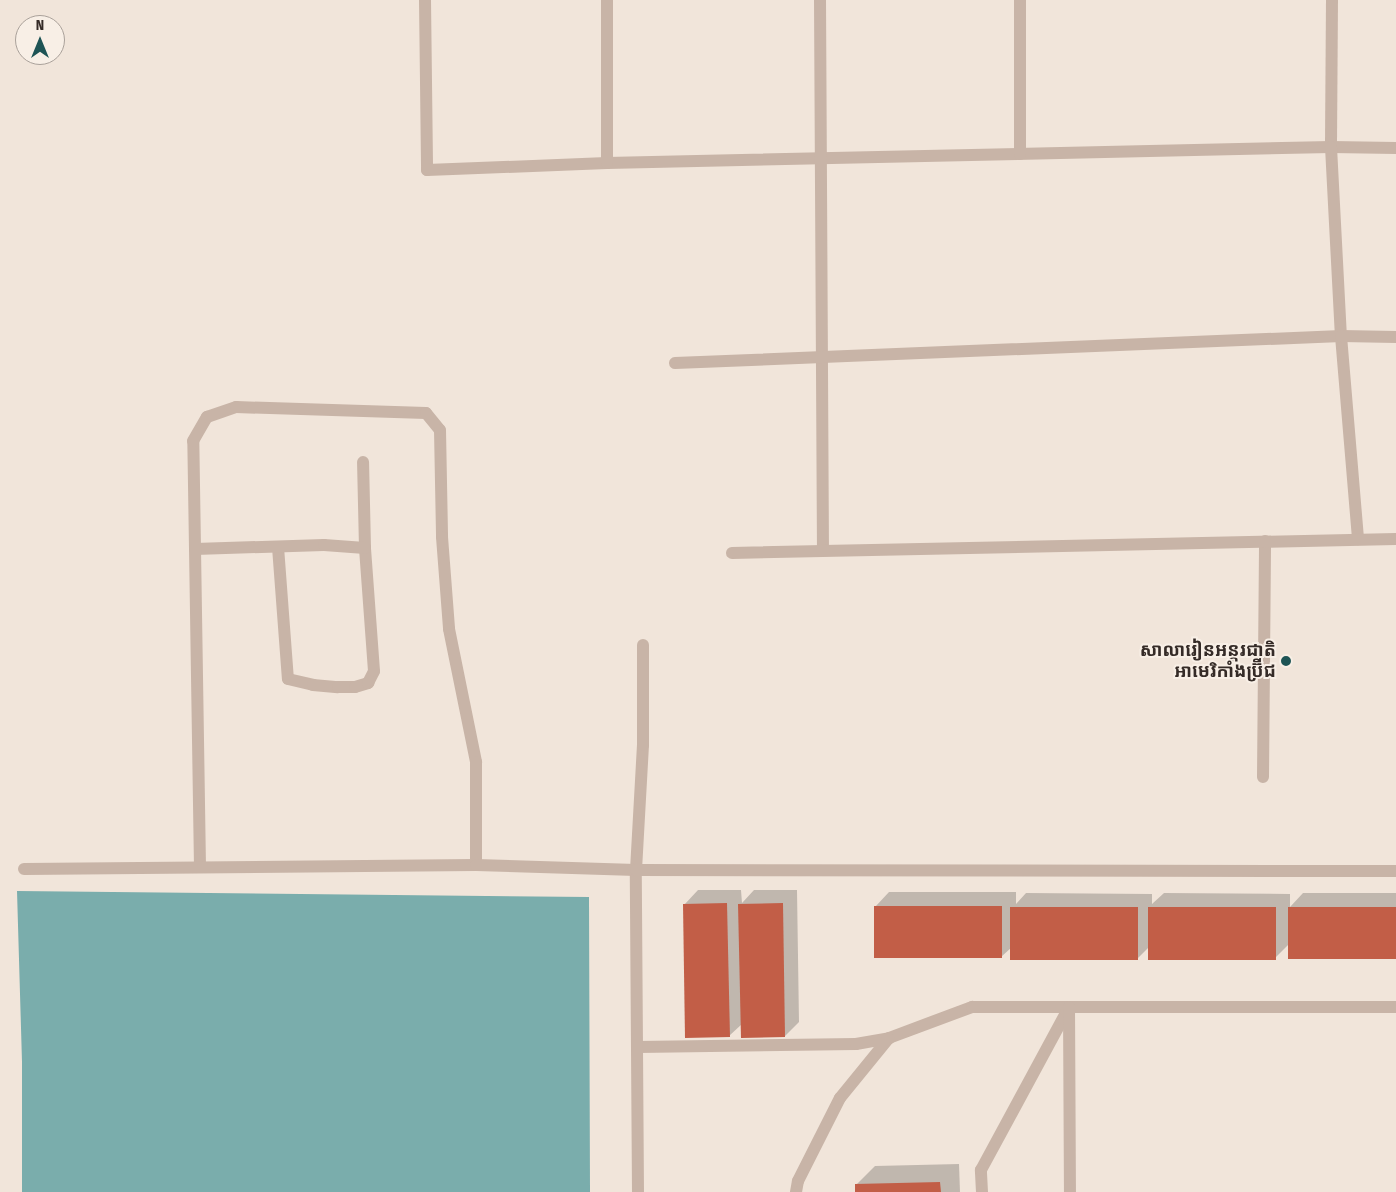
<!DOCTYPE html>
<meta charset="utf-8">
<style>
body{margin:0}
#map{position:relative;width:1396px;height:1192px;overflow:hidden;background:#f1e5da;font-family:"Fira Sans Condensed","Noto Sans Khmer",sans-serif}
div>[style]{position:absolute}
.water>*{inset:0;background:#7aadac}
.shadow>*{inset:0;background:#0003}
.building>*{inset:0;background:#c25e47}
.lane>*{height:12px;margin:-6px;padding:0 6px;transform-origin:6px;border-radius:6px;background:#c8b4a7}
.street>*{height:12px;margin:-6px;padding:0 6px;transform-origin:6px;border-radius:6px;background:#c8b4a7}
.dots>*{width:14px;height:14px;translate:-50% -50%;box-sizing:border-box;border:2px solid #f8efe6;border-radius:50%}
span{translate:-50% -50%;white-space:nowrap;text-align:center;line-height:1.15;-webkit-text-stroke:4px #f8efe6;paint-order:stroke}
.poi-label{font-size:18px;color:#352b27;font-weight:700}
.right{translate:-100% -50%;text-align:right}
.north{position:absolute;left:15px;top:15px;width:50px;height:50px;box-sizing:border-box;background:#f8efe6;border:1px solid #aaa19a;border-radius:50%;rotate:0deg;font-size:14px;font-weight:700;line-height:20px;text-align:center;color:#352b27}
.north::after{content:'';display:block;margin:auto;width:18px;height:22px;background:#1e5455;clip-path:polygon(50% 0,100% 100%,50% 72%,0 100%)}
</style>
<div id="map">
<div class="water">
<div style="clip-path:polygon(17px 891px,589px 897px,590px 1192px,22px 1192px,22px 1062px)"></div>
</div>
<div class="shadow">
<div style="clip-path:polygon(698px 890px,741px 890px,742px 903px,754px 890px,797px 890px,799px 1022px,785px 1036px,742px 1024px,729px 1036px,684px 905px)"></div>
<div style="clip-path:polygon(889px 892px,1016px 892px,1016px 904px,1026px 893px,1152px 894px,1152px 904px,1164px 893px,1290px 894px,1290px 907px,1303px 893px,1396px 893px,1396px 958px,1289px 944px,1275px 958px,1149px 947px,1138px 958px,1012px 947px,1001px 957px,875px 907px)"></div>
<div style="clip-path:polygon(959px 1164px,960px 1192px,856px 1192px,856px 1185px,875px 1166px)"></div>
</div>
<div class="building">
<div style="clip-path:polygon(727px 903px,730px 1037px,685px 1038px,683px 904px)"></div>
<div style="clip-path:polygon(783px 903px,785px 1037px,741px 1038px,738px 904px)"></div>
<div style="clip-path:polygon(874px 906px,1002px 906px,1002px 958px,874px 958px)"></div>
<div style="clip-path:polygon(1010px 907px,1138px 907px,1138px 960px,1010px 960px)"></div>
<div style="clip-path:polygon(1148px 907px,1276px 907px,1276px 960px,1148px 960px)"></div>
<div style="clip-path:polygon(1288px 907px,1396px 907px,1396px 959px,1288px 959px)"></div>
<div style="clip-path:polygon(940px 1182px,941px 1192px,855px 1192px,855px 1184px)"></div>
</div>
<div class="lane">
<div style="left:1263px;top:777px;width:236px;rotate:-89.5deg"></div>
<div style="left:638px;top:1047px;width:218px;rotate:-0.8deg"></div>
<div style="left:856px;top:1044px;width:34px;rotate:-10deg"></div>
<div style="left:889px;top:1038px;width:89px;rotate:-20.5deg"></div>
<div style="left:972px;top:1007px;width:424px"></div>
<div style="left:638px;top:1192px;width:322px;rotate:-90.4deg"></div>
<div style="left:636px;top:870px;width:125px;rotate:-86.8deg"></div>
<div style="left:643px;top:745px;width:100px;rotate:-90deg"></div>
<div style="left:796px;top:1192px;width:11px;rotate:-80deg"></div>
<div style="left:798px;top:1181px;width:93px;rotate:-63.2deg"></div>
<div style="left:840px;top:1098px;width:77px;rotate:-50.8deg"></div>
<div style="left:982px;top:1192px;width:22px;rotate:-93deg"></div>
<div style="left:981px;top:1170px;width:185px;rotate:-61.6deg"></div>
<div style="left:1069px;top:1007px;width:185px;rotate:89.7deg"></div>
</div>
<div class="street">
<div style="left:425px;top:0;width:170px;rotate:89.3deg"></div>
<div style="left:427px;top:170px;width:180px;rotate:-2.2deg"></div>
<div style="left:607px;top:163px;width:724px;rotate:-1.27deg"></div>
<div style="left:1331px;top:147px;width:65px;rotate:0.9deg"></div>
<div style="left:607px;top:0;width:163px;rotate:90deg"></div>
<div style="left:820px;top:0;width:550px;rotate:89.69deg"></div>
<div style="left:1020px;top:0;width:154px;rotate:90deg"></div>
<div style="left:1332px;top:0;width:147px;rotate:90.4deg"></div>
<div style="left:1331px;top:147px;width:189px;rotate:87deg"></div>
<div style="left:1341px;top:336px;width:204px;rotate:85.2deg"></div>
<div style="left:675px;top:363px;width:667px;rotate:-2.32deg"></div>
<div style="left:1341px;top:336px;width:55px;rotate:1deg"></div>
<div style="left:278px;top:547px;width:132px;rotate:85.7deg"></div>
<div style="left:288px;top:679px;width:26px;rotate:13deg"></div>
<div style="left:313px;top:685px;width:25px;rotate:5deg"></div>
<div style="left:338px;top:687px;width:17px"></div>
<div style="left:355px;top:687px;width:14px;rotate:-17deg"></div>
<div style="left:368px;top:683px;width:13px;rotate:-63deg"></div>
<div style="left:374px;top:671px;width:123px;rotate:-94.2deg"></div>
<div style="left:365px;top:548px;width:86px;rotate:-91.3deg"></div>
<div style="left:195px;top:549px;width:129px;rotate:-1.8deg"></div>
<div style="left:324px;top:545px;width:41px;rotate:4.2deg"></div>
<div style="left:732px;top:553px;width:664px;rotate:-1.21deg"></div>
<div style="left:200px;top:867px;width:426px;rotate:-90.9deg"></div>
<div style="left:193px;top:441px;width:28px;rotate:-60deg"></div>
<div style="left:207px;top:417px;width:31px;rotate:-19deg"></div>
<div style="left:236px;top:407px;width:190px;rotate:1.8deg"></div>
<div style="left:426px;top:413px;width:22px;rotate:51deg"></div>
<div style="left:440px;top:430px;width:107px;rotate:88.9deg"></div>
<div style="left:442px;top:537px;width:92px;rotate:85.6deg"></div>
<div style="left:449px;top:629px;width:136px;rotate:78.5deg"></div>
<div style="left:476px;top:762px;width:103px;rotate:90deg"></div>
<div style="left:24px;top:869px;width:452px;rotate:-0.5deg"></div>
<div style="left:476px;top:865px;width:160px;rotate:1.8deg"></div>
<div style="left:636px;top:870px;width:760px;rotate:0.08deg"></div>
</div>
<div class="dots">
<div style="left:1286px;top:661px;background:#1e5455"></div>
</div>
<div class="poi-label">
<span class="right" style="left:1276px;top:661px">សាលារៀនអន្តរជាតិ<br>អាមេរិកាំងប្រ៊ីជ</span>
</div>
<div class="north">N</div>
</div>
